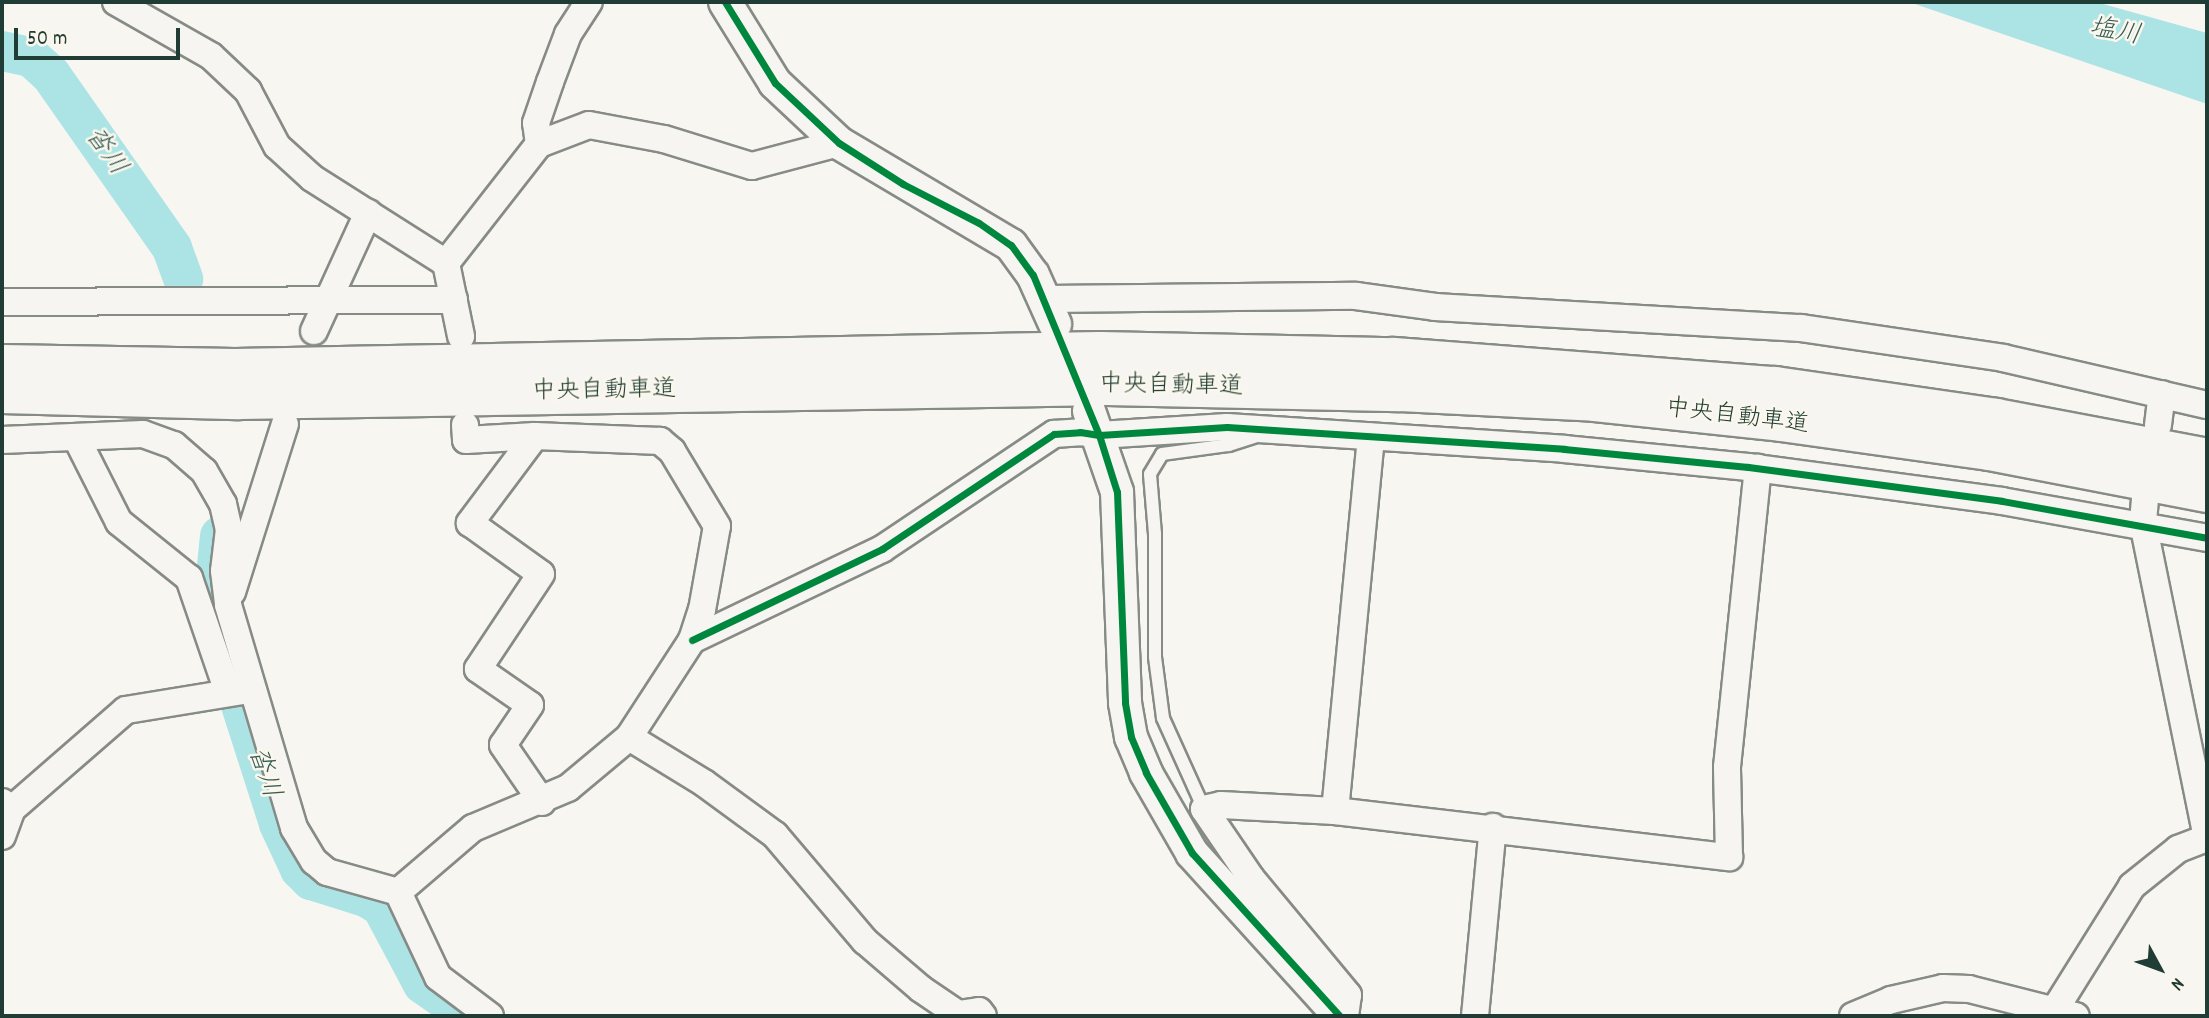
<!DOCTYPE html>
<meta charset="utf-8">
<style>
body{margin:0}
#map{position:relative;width:2209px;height:1018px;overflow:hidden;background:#f8f6f0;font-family:Dekko,"Klee One",sans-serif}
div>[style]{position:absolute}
.water>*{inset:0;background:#ace4e6}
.river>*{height:40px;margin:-20px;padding:0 20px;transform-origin:20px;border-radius:20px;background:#ace4e6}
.roads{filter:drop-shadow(2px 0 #868b86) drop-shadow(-2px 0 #868b86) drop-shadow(0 2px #868b86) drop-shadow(0 -2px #868b86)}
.service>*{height:12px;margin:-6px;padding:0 6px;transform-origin:6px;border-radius:6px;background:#f6f5f1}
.minor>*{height:26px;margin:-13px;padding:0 13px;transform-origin:13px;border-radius:13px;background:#f6f5f1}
.tertiary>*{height:32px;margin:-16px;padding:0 16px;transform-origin:16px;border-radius:16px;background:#f6f5f1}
.motorway>*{height:38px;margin:-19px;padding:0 19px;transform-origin:19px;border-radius:19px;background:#f6f5f1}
.cycleway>*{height:7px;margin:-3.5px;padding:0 3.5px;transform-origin:3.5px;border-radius:3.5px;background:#00873e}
span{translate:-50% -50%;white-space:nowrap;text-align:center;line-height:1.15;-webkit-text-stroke:5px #fbf7ec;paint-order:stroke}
.street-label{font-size:24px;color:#1f3d34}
.water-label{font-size:26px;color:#355d57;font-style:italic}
.frame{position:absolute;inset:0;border:4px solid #1f3d34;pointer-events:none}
.north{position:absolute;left:2125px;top:934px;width:70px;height:70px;-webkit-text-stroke:5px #fbf7ec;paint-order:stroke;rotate:131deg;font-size:19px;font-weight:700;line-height:28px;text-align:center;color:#1f3d34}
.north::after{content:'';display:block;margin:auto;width:24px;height:32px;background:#1f3d34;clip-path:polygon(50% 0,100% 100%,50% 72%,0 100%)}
.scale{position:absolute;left:14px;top:28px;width:166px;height:32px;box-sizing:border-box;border:4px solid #1f3d34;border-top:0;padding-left:9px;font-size:21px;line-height:24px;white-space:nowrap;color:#1f3d34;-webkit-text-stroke:5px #fbf7ec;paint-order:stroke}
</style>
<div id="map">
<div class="water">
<div style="clip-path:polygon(1909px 2px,2096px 2px,2207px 33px,2207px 104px)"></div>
</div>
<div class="river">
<div style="left:2px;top:51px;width:30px;rotate:12deg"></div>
<div style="left:31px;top:57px;width:27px;rotate:42deg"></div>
<div style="left:51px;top:75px;width:211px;rotate:55deg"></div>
<div style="left:172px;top:248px;width:33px;rotate:70deg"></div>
<div style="left:220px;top:536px;width:79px;rotate:95.8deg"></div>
<div style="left:212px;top:615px;width:219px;rotate:72.2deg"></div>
<div style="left:279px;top:824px;width:50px;rotate:65deg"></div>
<div style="left:300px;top:869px;width:16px;rotate:45deg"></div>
<div style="left:311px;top:880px;width:60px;rotate:17.5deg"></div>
<div style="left:368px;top:898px;width:17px;rotate:33deg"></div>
<div style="left:382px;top:907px;width:87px;rotate:62deg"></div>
<div style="left:423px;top:984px;width:56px;rotate:34.8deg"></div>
</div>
<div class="roads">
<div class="service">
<div style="left:1204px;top:809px;width:100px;rotate:-114.3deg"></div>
<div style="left:1163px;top:718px;width:62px;rotate:-97.5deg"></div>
<div style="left:1155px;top:657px;width:123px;rotate:-90deg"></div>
<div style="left:1155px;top:534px;width:60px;rotate:-94.8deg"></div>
<div style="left:1150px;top:474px;width:23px;rotate:-59deg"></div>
<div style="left:1162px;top:454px;width:68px;rotate:-7.7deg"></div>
<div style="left:1229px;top:445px;width:28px;rotate:-18deg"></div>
</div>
<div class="minor">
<div style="left:116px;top:2px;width:109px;rotate:29.6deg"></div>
<div style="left:211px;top:56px;width:51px;rotate:43.4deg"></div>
<div style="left:248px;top:91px;width:62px;rotate:62.2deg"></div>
<div style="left:277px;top:146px;width:47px;rotate:42.4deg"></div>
<div style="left:312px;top:178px;width:159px;rotate:32.4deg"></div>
<div style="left:446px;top:263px;width:75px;rotate:78.4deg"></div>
<div style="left:539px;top:144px;width:21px;rotate:-98deg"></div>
<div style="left:536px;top:123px;width:43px;rotate:-71.1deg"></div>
<div style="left:550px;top:82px;width:51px;rotate:-69.4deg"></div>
<div style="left:568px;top:34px;width:38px;rotate:-57deg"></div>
<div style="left:446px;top:263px;width:151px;rotate:-52deg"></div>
<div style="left:539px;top:144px;width:53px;rotate:-20.8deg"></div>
<div style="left:589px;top:125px;width:76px;rotate:10.6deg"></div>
<div style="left:664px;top:139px;width:92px;rotate:17.1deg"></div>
<div style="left:752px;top:166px;width:90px;rotate:-14.8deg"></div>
<div style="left:1047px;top:299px;width:309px;rotate:-0.6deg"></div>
<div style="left:1356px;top:296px;width:80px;rotate:7.9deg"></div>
<div style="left:1435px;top:307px;width:367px;rotate:3.3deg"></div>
<div style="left:1801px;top:328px;width:204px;rotate:8.4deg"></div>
<div style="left:2003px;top:358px;width:209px;rotate:13deg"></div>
<div style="left:2px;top:302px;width:452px;rotate:-0.3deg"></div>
<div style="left:314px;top:331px;width:130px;rotate:-65.4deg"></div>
<div style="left:465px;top:425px;width:15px;rotate:86deg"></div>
<div style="left:466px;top:440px;width:69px;rotate:-3.3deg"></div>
<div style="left:535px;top:436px;width:109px;rotate:126.8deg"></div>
<div style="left:470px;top:523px;width:87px;rotate:35.7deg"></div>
<div style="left:541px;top:574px;width:114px;rotate:123.6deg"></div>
<div style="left:478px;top:669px;width:63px;rotate:34.7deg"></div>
<div style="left:530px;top:705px;width:48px;rotate:124deg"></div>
<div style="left:503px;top:745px;width:69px;rotate:55.6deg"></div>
<div style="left:2158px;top:425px;width:31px;rotate:-83deg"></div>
<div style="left:77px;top:439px;width:93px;rotate:63.2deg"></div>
<div style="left:119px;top:522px;width:90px;rotate:38.7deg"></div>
<div style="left:189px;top:578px;width:120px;rotate:71.1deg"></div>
<div style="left:2px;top:440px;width:141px;rotate:-2.4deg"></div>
<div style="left:143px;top:434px;width:33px;rotate:20deg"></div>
<div style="left:174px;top:445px;width:40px;rotate:41deg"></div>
<div style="left:204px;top:471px;width:38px;rotate:60deg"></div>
<div style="left:223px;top:504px;width:26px;rotate:77deg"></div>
<div style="left:229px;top:529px;width:42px;rotate:96.8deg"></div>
<div style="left:224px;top:571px;width:34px;rotate:83deg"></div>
<div style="left:228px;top:605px;width:233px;rotate:73.5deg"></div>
<div style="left:294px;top:828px;width:39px;rotate:59deg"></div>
<div style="left:314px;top:861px;width:17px;rotate:40deg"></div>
<div style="left:327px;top:872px;width:74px;rotate:15.7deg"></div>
<div style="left:398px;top:892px;width:94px;rotate:64.8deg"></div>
<div style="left:438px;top:977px;width:65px;rotate:36.9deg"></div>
<div style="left:2145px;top:499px;width:24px;rotate:95deg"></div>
<div style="left:2143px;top:523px;width:320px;rotate:78.5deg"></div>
<div style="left:232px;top:592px;width:176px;rotate:-72.5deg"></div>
<div style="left:692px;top:640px;width:211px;rotate:-25.6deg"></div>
<div style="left:882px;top:549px;width:207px;rotate:-33.8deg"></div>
<div style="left:1054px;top:434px;width:26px;rotate:-4deg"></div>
<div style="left:1080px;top:432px;width:19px;rotate:9deg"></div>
<div style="left:1099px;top:435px;width:128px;rotate:-3.6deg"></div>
<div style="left:1227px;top:427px;width:338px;rotate:3.7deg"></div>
<div style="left:1564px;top:449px;width:185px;rotate:5.6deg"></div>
<div style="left:1748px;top:467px;width:256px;rotate:7.6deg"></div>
<div style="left:2002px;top:501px;width:208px;rotate:10.2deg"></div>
<div style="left:629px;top:737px;width:88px;rotate:31.5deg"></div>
<div style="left:704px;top:783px;width:88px;rotate:36.2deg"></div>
<div style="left:775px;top:835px;width:139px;rotate:49.7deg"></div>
<div style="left:865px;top:941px;width:74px;rotate:40.6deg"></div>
<div style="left:921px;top:989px;width:45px;rotate:34deg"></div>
<div style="left:958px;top:1014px;width:21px;rotate:-8deg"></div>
<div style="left:979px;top:1011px;width:6px;rotate:51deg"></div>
<div style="left:2px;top:802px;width:12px;rotate:35deg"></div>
<div style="left:12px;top:809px;width:151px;rotate:-41deg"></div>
<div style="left:126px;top:710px;width:118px;rotate:-9.3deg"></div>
<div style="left:1335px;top:811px;width:376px;rotate:-84.5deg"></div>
<div style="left:2px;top:836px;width:29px;rotate:-70deg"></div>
<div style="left:398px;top:892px;width:99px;rotate:-40.5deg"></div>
<div style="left:473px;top:828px;width:103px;rotate:-22.8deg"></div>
<div style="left:568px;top:788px;width:80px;rotate:-39.9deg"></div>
<div style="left:629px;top:737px;width:116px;rotate:-57deg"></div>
<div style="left:692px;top:640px;width:32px;rotate:-72deg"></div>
<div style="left:702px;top:610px;width:85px;rotate:-79.9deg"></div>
<div style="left:717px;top:526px;width:87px;rotate:-121deg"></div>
<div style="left:672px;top:451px;width:16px;rotate:-140deg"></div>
<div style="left:660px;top:441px;width:125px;rotate:-177.7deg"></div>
<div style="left:2054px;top:1011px;width:147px;rotate:-58deg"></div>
<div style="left:2132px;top:886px;width:59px;rotate:-38.8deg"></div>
<div style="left:2178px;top:849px;width:31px;rotate:-21deg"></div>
<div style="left:1345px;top:1016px;width:21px;rotate:-82deg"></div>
<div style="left:1348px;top:995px;width:152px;rotate:-129.7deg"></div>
<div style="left:1251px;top:878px;width:83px;rotate:-124.3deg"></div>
<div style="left:1204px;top:809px;width:17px;rotate:-13deg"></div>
<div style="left:1221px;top:805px;width:114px;rotate:3deg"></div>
<div style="left:1335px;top:811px;width:397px;rotate:6.7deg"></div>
<div style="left:1729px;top:857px;width:90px;rotate:-91.3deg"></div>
<div style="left:1727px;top:767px;width:301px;rotate:-84.1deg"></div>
<div style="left:1475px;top:1016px;width:190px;rotate:-84.6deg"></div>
<div style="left:1853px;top:1016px;width:41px;rotate:-22.8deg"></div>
<div style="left:1891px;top:1000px;width:53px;rotate:-13deg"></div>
<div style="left:1943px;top:988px;width:26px;rotate:2deg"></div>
<div style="left:1969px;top:989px;width:110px;rotate:14.2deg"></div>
</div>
<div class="tertiary">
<div style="left:725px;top:2px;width:95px;rotate:58.3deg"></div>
<div style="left:775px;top:83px;width:88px;rotate:43.2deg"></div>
<div style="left:839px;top:143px;width:200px;rotate:30.7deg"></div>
<div style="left:1011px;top:245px;width:37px;rotate:54deg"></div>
<div style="left:1033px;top:275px;width:54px;rotate:65.8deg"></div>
<div style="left:1089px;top:411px;width:86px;rotate:70.9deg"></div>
<div style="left:1117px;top:492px;width:211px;rotate:87.8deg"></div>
<div style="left:1125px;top:703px;width:35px;rotate:80deg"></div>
<div style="left:1131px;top:737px;width:39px;rotate:67deg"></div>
<div style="left:1146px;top:773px;width:92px;rotate:60.1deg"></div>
<div style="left:1192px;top:853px;width:220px;rotate:47.8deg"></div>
</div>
<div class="motorway">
<div style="left:2px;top:364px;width:233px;rotate:1deg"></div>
<div style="left:235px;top:368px;width:865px;rotate:-1.13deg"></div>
<div style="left:1100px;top:351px;width:294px;rotate:1.2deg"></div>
<div style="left:1394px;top:357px;width:382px;rotate:4.4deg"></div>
<div style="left:1775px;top:386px;width:223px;rotate:8.2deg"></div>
<div style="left:1996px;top:418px;width:215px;rotate:10.7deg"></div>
<div style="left:2px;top:394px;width:237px;rotate:1.5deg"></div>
<div style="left:239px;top:400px;width:868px;rotate:-0.92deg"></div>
<div style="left:1107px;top:386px;width:293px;rotate:1.2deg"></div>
<div style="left:1400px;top:392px;width:195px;rotate:2.9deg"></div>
<div style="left:1595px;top:402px;width:187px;rotate:6.1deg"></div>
<div style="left:1781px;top:422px;width:210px;rotate:7.9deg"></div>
<div style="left:1989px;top:451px;width:222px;rotate:10.9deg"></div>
</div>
</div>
<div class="cycleway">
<div style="left:725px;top:2px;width:95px;rotate:58.3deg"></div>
<div style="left:775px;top:83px;width:88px;rotate:43.2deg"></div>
<div style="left:839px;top:143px;width:76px;rotate:32.6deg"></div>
<div style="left:903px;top:184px;width:85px;rotate:27.2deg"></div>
<div style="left:979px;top:223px;width:39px;rotate:35deg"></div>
<div style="left:1011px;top:245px;width:37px;rotate:54deg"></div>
<div style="left:1033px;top:275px;width:173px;rotate:67.6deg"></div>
<div style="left:1099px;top:435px;width:60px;rotate:72.5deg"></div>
<div style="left:1117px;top:492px;width:211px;rotate:87.8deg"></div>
<div style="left:1125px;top:703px;width:35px;rotate:80deg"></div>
<div style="left:1131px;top:737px;width:39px;rotate:67deg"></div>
<div style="left:1146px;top:773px;width:92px;rotate:60.1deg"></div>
<div style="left:1192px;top:853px;width:220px;rotate:47.8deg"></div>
<div style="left:692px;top:640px;width:211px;rotate:-25.6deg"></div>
<div style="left:882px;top:549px;width:207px;rotate:-33.8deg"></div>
<div style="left:1054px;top:434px;width:26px;rotate:-4deg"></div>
<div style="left:1080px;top:432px;width:19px;rotate:9deg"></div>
<div style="left:1099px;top:435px;width:128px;rotate:-3.6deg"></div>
<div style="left:1227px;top:427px;width:338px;rotate:3.7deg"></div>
<div style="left:1564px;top:449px;width:185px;rotate:5.6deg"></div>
<div style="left:1748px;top:467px;width:256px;rotate:7.6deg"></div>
<div style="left:2002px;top:501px;width:208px;rotate:10.2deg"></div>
</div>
<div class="street-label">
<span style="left:1171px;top:387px;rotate:1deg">中央自動車道</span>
<span style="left:604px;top:392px;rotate:-1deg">中央自動車道</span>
<span style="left:1737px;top:418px;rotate:7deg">中央自動車道</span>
</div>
<div class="water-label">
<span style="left:2115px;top:33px;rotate:10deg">塩川</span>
<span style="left:105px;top:152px;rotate:55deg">沓川</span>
<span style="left:263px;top:773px;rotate:72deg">沓川</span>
</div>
<div class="frame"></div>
<div class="north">N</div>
<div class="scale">50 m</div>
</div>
